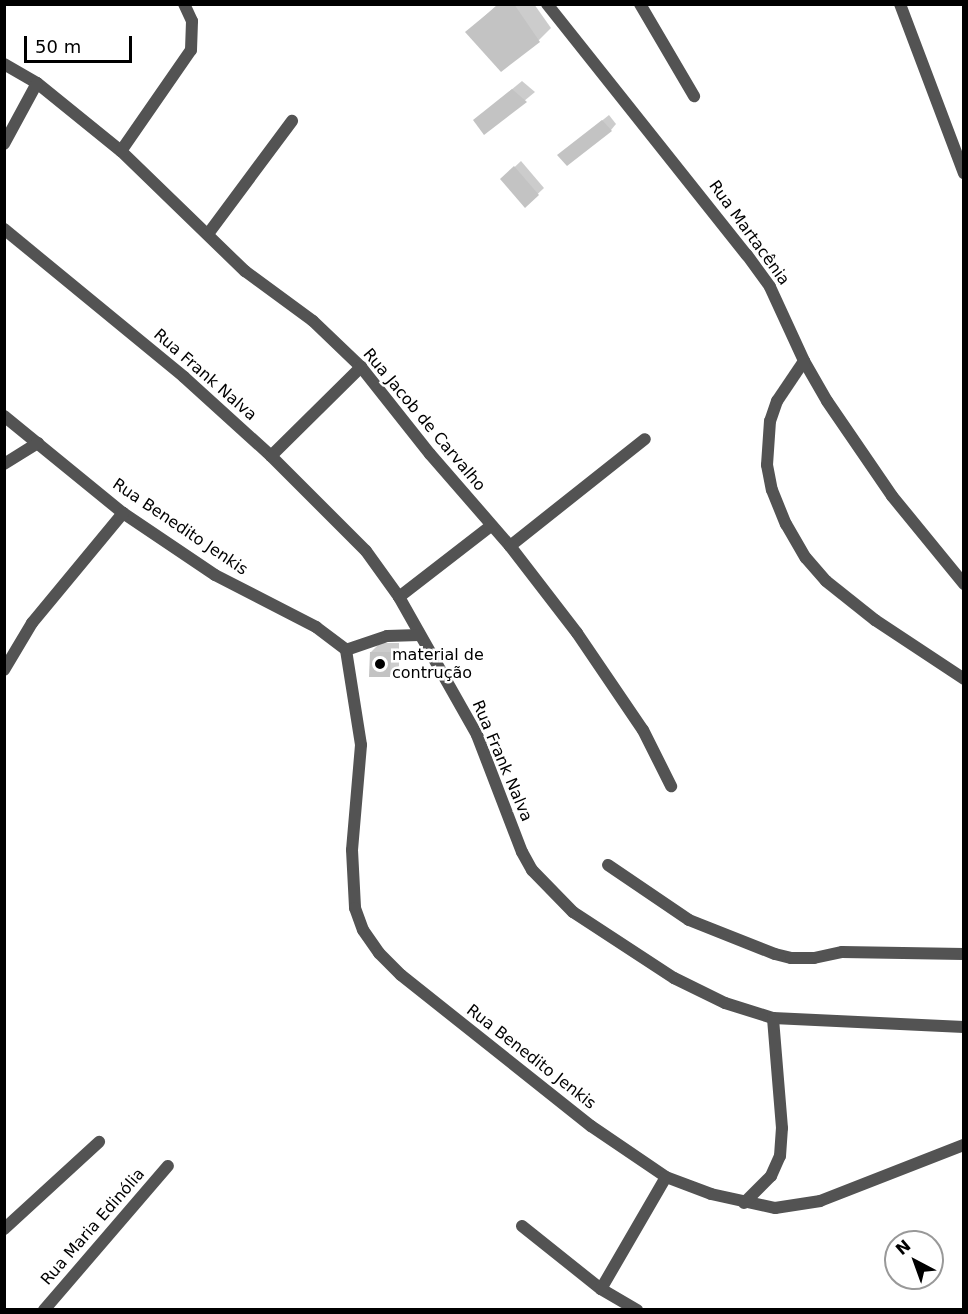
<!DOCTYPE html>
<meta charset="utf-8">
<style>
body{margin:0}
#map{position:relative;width:968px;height:1314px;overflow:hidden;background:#fff;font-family:"DejaVu Sans",sans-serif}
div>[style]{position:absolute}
.shadow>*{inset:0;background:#0003}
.building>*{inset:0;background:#c3c3c3}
.street>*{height:12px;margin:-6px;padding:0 6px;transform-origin:6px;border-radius:6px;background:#535353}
.dots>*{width:16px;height:16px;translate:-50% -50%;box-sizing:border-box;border:3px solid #fff;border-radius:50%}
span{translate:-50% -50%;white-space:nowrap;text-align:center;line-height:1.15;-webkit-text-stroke:5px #fff;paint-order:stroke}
.street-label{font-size:16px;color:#000}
.poi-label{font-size:16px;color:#000}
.left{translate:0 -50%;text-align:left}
.frame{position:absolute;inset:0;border:6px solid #000;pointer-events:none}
.north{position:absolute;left:884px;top:1230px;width:60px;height:60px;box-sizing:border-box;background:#fff;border:2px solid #999;border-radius:50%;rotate:319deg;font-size:16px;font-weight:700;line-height:24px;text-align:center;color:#000}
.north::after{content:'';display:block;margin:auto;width:21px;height:27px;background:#000;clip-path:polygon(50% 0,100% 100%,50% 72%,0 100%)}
.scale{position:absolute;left:24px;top:36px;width:108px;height:27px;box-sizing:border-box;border:3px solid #000;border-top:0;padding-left:8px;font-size:18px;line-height:21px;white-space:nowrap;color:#000;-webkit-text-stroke:4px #fff;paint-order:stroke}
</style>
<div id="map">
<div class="shadow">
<div style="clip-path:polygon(498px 4px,534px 4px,551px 28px,539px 40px,467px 32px)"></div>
<div style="clip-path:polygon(522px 81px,535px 92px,485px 133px,475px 120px)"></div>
<div style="clip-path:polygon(609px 115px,616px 124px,611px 130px,559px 155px)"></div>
<div style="clip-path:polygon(521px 161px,544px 188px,525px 206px,502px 179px)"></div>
<div style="clip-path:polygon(380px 643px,399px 643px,399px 666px,390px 675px,371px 652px)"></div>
</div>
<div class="building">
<div style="clip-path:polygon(499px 4px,514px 4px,540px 42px,501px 72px,465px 32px)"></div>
<div style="clip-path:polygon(512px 89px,527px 102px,484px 135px,473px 120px)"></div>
<div style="clip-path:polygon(602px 120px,612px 131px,567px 166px,557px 155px)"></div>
<div style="clip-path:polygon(514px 166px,539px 195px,525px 208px,500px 179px)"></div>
<div style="clip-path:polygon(370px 652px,391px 652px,390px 677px,369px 677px)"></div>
</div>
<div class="street">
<div style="left:547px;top:4px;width:321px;rotate:51.5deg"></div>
<div style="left:747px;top:255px;width:39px;rotate:54deg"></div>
<div style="left:770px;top:287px;width:81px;rotate:65.3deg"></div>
<div style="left:804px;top:361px;width:46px;rotate:60.1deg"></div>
<div style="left:827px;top:401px;width:115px;rotate:55.6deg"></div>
<div style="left:892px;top:496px;width:114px;rotate:50.7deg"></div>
<div style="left:640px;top:4px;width:107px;rotate:59.6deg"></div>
<div style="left:900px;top:4px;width:181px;rotate:69.3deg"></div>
<div style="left:4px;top:64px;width:38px;rotate:30deg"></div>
<div style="left:37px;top:83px;width:108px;rotate:39deg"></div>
<div style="left:121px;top:151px;width:173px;rotate:44.1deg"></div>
<div style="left:245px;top:271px;width:84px;rotate:36.3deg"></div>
<div style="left:313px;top:321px;width:66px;rotate:43.8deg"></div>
<div style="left:361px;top:367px;width:111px;rotate:51.6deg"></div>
<div style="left:430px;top:454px;width:122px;rotate:49deg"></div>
<div style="left:510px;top:546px;width:110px;rotate:52.4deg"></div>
<div style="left:577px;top:633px;width:117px;rotate:55.8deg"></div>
<div style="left:643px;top:730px;width:63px;rotate:63.4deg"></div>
<div style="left:4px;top:144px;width:69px;rotate:-61.6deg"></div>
<div style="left:121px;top:151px;width:123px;rotate:-55.3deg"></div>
<div style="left:191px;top:50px;width:29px;rotate:-88deg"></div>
<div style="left:192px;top:21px;width:19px;rotate:-115deg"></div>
<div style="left:4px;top:229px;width:233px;rotate:39.4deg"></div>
<div style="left:184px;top:377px;width:118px;rotate:42.2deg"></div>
<div style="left:271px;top:456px;width:134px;rotate:45deg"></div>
<div style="left:366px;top:551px;width:57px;rotate:54.3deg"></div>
<div style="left:399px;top:597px;width:159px;rotate:60.5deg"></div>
<div style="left:477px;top:735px;width:125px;rotate:69deg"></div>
<div style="left:522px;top:852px;width:21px;rotate:61deg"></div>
<div style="left:532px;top:870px;width:59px;rotate:45.7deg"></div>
<div style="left:573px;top:912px;width:121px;rotate:33.2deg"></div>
<div style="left:674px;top:978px;width:57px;rotate:26.1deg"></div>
<div style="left:725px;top:1003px;width:50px;rotate:17.4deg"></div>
<div style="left:773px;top:1018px;width:191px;rotate:2.7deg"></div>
<div style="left:208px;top:234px;width:141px;rotate:-53.4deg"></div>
<div style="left:804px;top:361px;width:48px;rotate:124deg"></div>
<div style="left:777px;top:401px;width:21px;rotate:109deg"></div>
<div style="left:770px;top:421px;width:44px;rotate:93.9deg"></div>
<div style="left:767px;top:465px;width:25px;rotate:79deg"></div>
<div style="left:772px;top:490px;width:37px;rotate:68deg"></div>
<div style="left:786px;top:524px;width:39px;rotate:60deg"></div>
<div style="left:806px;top:558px;width:30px;rotate:49deg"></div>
<div style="left:826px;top:581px;width:63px;rotate:38.5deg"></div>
<div style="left:875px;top:620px;width:107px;rotate:33.5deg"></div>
<div style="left:4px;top:416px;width:154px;rotate:39.2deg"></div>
<div style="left:123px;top:513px;width:111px;rotate:34deg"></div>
<div style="left:215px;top:575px;width:114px;rotate:27.2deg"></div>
<div style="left:316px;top:627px;width:38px;rotate:37deg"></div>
<div style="left:346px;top:650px;width:96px;rotate:81deg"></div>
<div style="left:361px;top:745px;width:105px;rotate:94.9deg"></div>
<div style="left:352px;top:850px;width:58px;rotate:87deg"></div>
<div style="left:355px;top:908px;width:23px;rotate:70deg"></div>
<div style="left:363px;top:930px;width:28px;rotate:55deg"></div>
<div style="left:379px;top:953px;width:31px;rotate:45deg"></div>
<div style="left:401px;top:975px;width:243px;rotate:38.5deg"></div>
<div style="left:591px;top:1126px;width:91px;rotate:34.2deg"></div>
<div style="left:666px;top:1177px;width:48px;rotate:20.7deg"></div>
<div style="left:711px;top:1194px;width:66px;rotate:12.3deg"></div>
<div style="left:775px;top:1208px;width:46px;rotate:-8.8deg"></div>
<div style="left:820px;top:1201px;width:155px;rotate:-21.3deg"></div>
<div style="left:271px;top:456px;width:127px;rotate:-44.7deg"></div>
<div style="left:4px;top:464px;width:40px;rotate:-32deg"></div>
<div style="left:510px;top:546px;width:172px;rotate:-38.4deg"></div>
<div style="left:399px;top:597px;width:116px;rotate:-37.7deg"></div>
<div style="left:346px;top:650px;width:43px;rotate:-18.9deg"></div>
<div style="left:387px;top:636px;width:32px;rotate:-2deg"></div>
<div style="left:4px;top:670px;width:55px;rotate:-59.2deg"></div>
<div style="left:32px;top:623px;width:143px;rotate:-50.4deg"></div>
<div style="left:608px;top:865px;width:98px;rotate:34.2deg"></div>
<div style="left:689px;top:920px;width:92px;rotate:21.6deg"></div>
<div style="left:775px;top:954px;width:16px;rotate:14deg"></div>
<div style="left:791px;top:958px;width:23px"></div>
<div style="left:814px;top:958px;width:29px;rotate:-12deg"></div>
<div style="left:842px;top:952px;width:122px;rotate:0.9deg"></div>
<div style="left:744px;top:1203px;width:38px;rotate:-45deg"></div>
<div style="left:771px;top:1176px;width:22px;rotate:-66deg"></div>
<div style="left:780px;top:1156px;width:28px;rotate:-86deg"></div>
<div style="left:782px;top:1128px;width:110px;rotate:-94.7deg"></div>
<div style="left:522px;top:1226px;width:101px;rotate:38.6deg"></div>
<div style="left:601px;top:1289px;width:42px;rotate:30.3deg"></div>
<div style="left:4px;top:1229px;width:129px;rotate:-42.5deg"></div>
<div style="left:601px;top:1289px;width:129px;rotate:-59.9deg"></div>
<div style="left:44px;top:1310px;width:190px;rotate:-49.3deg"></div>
</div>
<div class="dots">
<div style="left:380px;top:664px;background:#000"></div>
</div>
<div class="street-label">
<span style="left:749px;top:233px;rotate:54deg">Rua Martacênia</span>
<span style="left:205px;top:375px;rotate:41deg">Rua Frank Nalva</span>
<span style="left:424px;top:420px;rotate:50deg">Rua Jacob de Carvalho</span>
<span style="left:180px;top:527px;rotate:34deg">Rua Benedito Jenkis</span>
<span style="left:502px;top:761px;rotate:67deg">Rua Frank Nalva</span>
<span style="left:531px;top:1057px;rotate:38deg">Rua Benedito Jenkis</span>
<span style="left:93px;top:1227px;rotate:-49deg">Rua Maria Edinólia</span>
</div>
<div class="poi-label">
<span class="left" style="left:392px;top:664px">material de<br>contrução</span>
</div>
<div class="frame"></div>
<div class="north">N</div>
<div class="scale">50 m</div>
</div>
